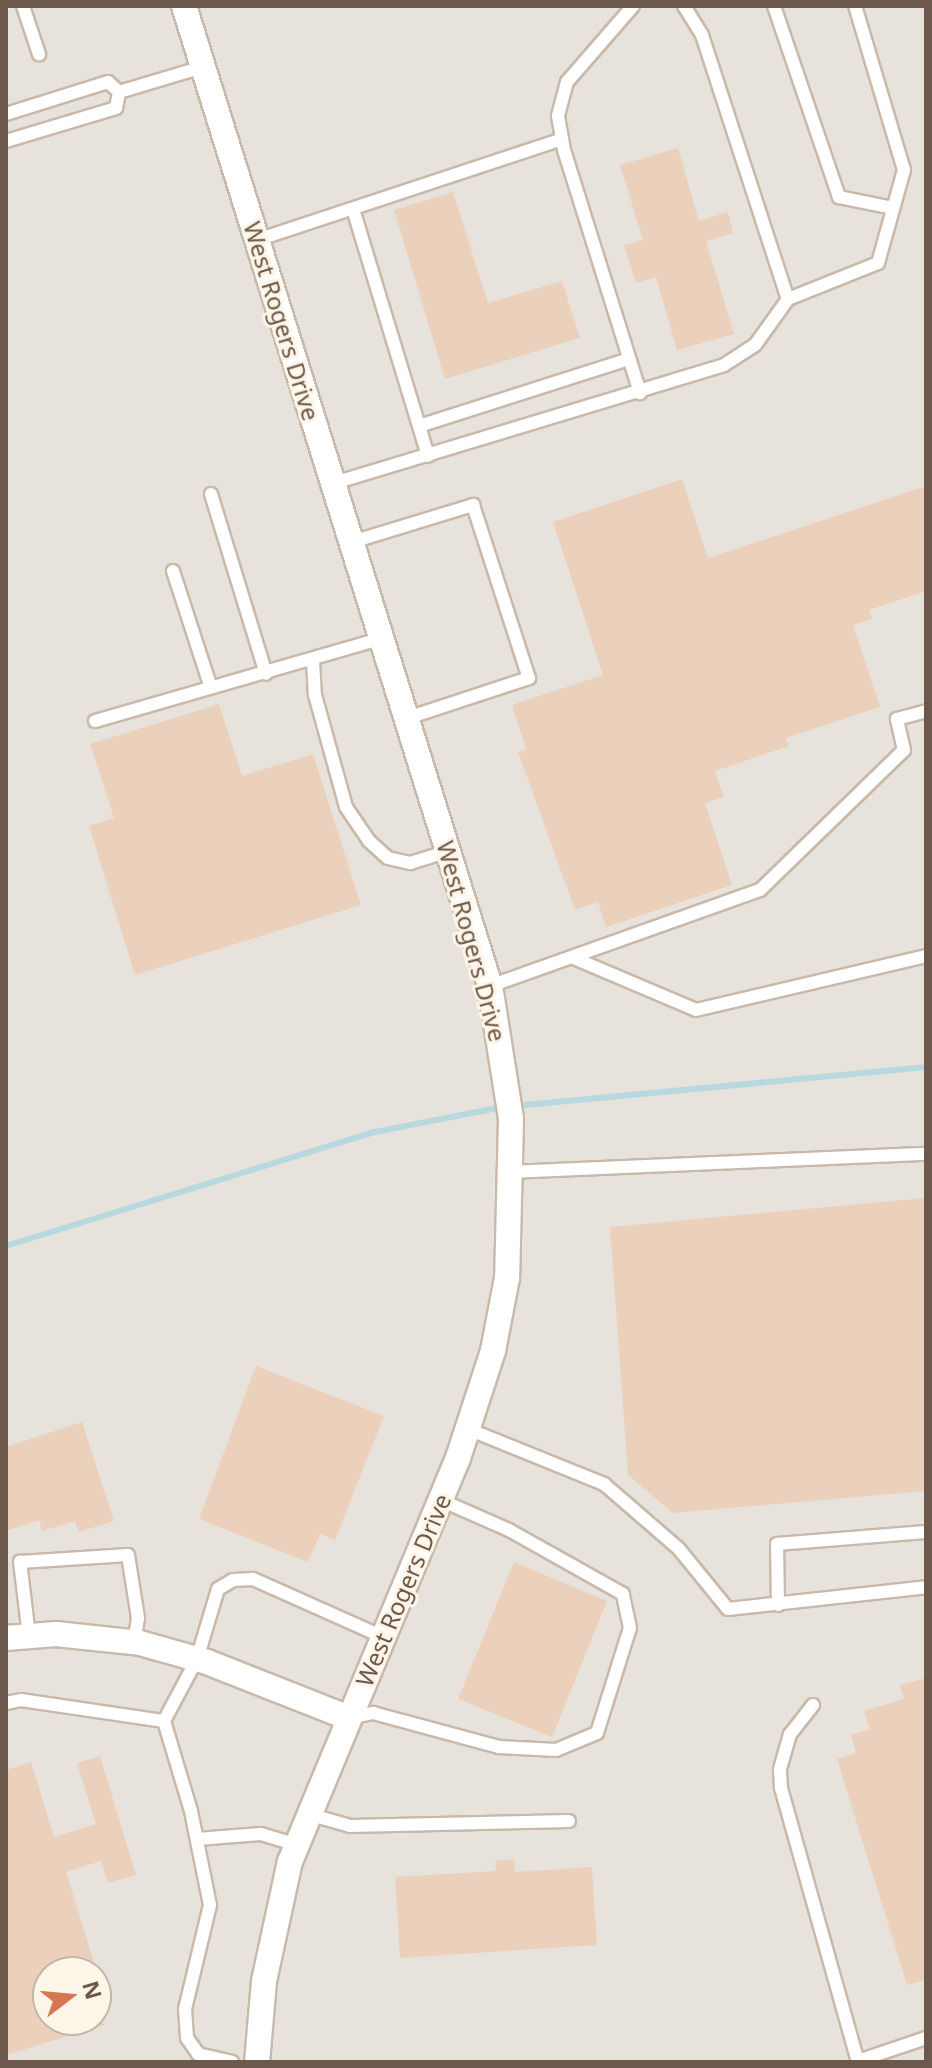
<!DOCTYPE html>
<style>
body{margin:0}
#map{position:relative;width:932px;height:2068px;overflow:hidden;background:#f9f1e1;font-family:"Noto Sans",sans-serif}
div>[style]{position:absolute}
.industrial>*{inset:0;background:#e8e2dc}
.stream>*{height:6px;margin:-3px;padding:0 3px;transform-origin:3px;border-radius:3px;background:#b8d8e0}
.building>*{inset:0;background:#ebd1bc}
.roads{filter:drop-shadow(2px 0 #c8b9aa) drop-shadow(-2px 0 #c8b9aa) drop-shadow(0 2px #c8b9aa) drop-shadow(0 -2px #c8b9aa)}
.service>*{height:12px;margin:-6px;padding:0 6px;transform-origin:6px;border-radius:6px;background:#fff}
.minor>*{height:24px;margin:-12px;padding:0 12px;transform-origin:12px;border-radius:12px;background:#fff}
span{translate:-50% -50%;white-space:nowrap;text-align:center;line-height:1.15;-webkit-text-stroke:6px #fdf5e7;paint-order:stroke}
.street-label{font-size:24px;color:#6d594b}
.frame{position:absolute;inset:0;border:8px solid #6d594b;pointer-events:none}
.north{position:absolute;left:32px;top:1956px;width:80px;height:80px;box-sizing:border-box;background:#fdf5e7;border:2px solid #c3b7a9;border-radius:50%;rotate:74deg;font-size:22px;font-weight:700;line-height:32px;text-align:center;color:#6d594b}
.north::after{content:'';display:block;margin:auto;width:28px;height:36px;background:#d67753;clip-path:polygon(50% 0,100% 100%,50% 72%,0 100%)}
</style>
<div id="map">
<div class="industrial">
<div style="clip-path:polygon(evenodd,6px 6px,926px 6px,926px 2062px,6px 2062px,6px 6px,48px 1972px,96px 1972px,96px 2020px,48px 2020px,48px 1972px)"></div>
</div>
<div class="stream">
<div style="left:514px;top:1106px;width:414px;rotate:-5.4deg"></div>
<div style="left:6px;top:1246px;width:381px;rotate:-17.2deg"></div>
<div style="left:370px;top:1133px;width:136px;rotate:-11.1deg"></div>
</div>
<div class="building">
<div style="clip-path:polygon(678px 148px,699px 221px,728px 212px,733px 233px,706px 241px,734px 334px,677px 350px,656px 277px,636px 283px,624px 245px,643px 240px,620px 165px)"></div>
<div style="clip-path:polygon(453px 192px,488px 303px,562px 281px,580px 338px,445px 379px,394px 210px)"></div>
<div style="clip-path:polygon(682px 479px,708px 558px,926px 486px,926px 591px,869px 610px,872px 619px,853px 625px,880px 707px,786px 738px,789px 746px,715px 771px,724px 797px,705px 803px,732px 885px,606px 927px,598px 902px,575px 910px,518px 752px,526px 749px,512px 705px,603px 675px,553px 522px)"></div>
<div style="clip-path:polygon(219px 704px,242px 776px,313px 754px,361px 905px,135px 975px,89px 826px,114px 818px,90px 744px)"></div>
<div style="clip-path:polygon(926px 1198px,926px 1491px,673px 1513px,628px 1475px,610px 1227px)"></div>
<div style="clip-path:polygon(256px 1366px,384px 1416px,335px 1540px,320px 1534px,308px 1562px,199px 1519px)"></div>
<div style="clip-path:polygon(82px 1422px,114px 1521px,79px 1532px,75px 1521px,42px 1531px,39px 1520px,6px 1531px,6px 1447px)"></div>
<div style="clip-path:polygon(514px 1562px,607px 1601px,552px 1737px,458px 1699px)"></div>
<div style="clip-path:polygon(926px 1678px,926px 1980px,907px 1985px,837px 1759px,856px 1753px,851px 1735px,870px 1729px,864px 1711px,904px 1699px,900px 1685px)"></div>
<div style="clip-path:polygon(100px 1756px,136px 1875px,108px 1883px,101px 1861px,66px 1872px,97px 1972px,48px 1972px,48px 2020px,107px 2024px,6px 2055px,6px 1770px,31px 1762px,54px 1837px,96px 1824px,77px 1763px)"></div>
<div style="clip-path:polygon(514px 1859px,515px 1872px,592px 1867px,597px 1945px,400px 1958px,395px 1877px,496px 1871px,495px 1861px)"></div>
</div>
<div class="roads">
<div class="service">
<div style="left:23px;top:6px;width:51px;rotate:71.6deg"></div>
<div style="left:633px;top:6px;width:101px;rotate:131deg"></div>
<div style="left:567px;top:82px;width:35px;rotate:105deg"></div>
<div style="left:558px;top:116px;width:35px;rotate:80deg"></div>
<div style="left:564px;top:150px;width:255px;rotate:72.6deg"></div>
<div style="left:684px;top:6px;width:34px;rotate:58deg"></div>
<div style="left:702px;top:35px;width:278px;rotate:72deg"></div>
<div style="left:774px;top:6px;width:202px;rotate:71.2deg"></div>
<div style="left:839px;top:197px;width:55px;rotate:11.5deg"></div>
<div style="left:119px;top:92px;width:88px;rotate:-16.6deg"></div>
<div style="left:6px;top:114px;width:107px;rotate:-17.4deg"></div>
<div style="left:108px;top:82px;width:15px;rotate:42deg"></div>
<div style="left:6px;top:141px;width:115px;rotate:-16.7deg"></div>
<div style="left:116px;top:108px;width:16px;rotate:-79deg"></div>
<div style="left:353px;top:209px;width:258px;rotate:73.1deg"></div>
<div style="left:257px;top:240px;width:321px;rotate:-18.3deg"></div>
<div style="left:419px;top:426px;width:220px;rotate:-17.7deg"></div>
<div style="left:334px;top:483px;width:407px;rotate:-16.8deg"></div>
<div style="left:724px;top:365px;width:37px;rotate:-33deg"></div>
<div style="left:755px;top:345px;width:57px;rotate:-54.3deg"></div>
<div style="left:788px;top:299px;width:97px;rotate:-21.8deg"></div>
<div style="left:878px;top:263px;width:97px;rotate:-74.4deg"></div>
<div style="left:904px;top:170px;width:171px;rotate:-106.6deg"></div>
<div style="left:211px;top:494px;width:188px;rotate:73deg"></div>
<div style="left:352px;top:542px;width:127px;rotate:-17deg"></div>
<div style="left:473px;top:505px;width:182px;rotate:72.1deg"></div>
<div style="left:529px;top:678px;width:128px;rotate:161.8deg"></div>
<div style="left:173px;top:571px;width:120px;rotate:72deg"></div>
<div style="left:313px;top:660px;width:35px;rotate:87deg"></div>
<div style="left:315px;top:695px;width:116px;rotate:74.5deg"></div>
<div style="left:346px;top:807px;width:41px;rotate:55.9deg"></div>
<div style="left:369px;top:841px;width:25px;rotate:42deg"></div>
<div style="left:388px;top:858px;width:23px;rotate:13deg"></div>
<div style="left:410px;top:863px;width:41px;rotate:-17.1deg"></div>
<div style="left:95px;top:721px;width:300px;rotate:-16.1deg"></div>
<div style="left:576px;top:959px;width:130px;rotate:23deg"></div>
<div style="left:696px;top:1010px;width:236px;rotate:-13.2deg"></div>
<div style="left:490px;top:986px;width:287px;rotate:-19.6deg"></div>
<div style="left:760px;top:890px;width:201px;rotate:-44.2deg"></div>
<div style="left:904px;top:750px;width:32px;rotate:-103deg"></div>
<div style="left:897px;top:719px;width:30px;rotate:-15deg"></div>
<div style="left:510px;top:1172px;width:416px;rotate:-2.5deg"></div>
<div style="left:468px;top:1429px;width:147px;rotate:22deg"></div>
<div style="left:604px;top:1484px;width:99px;rotate:40.9deg"></div>
<div style="left:679px;top:1549px;width:77px;rotate:50.8deg"></div>
<div style="left:728px;top:1609px;width:199px;rotate:-6.3deg"></div>
<div style="left:778px;top:1605px;width:61px;rotate:-90.9deg"></div>
<div style="left:777px;top:1544px;width:149px;rotate:-4.6deg"></div>
<div style="left:29px;top:1636px;width:75px;rotate:-96.9deg"></div>
<div style="left:20px;top:1562px;width:108px;rotate:-3.7deg"></div>
<div style="left:128px;top:1555px;width:64px;rotate:81deg"></div>
<div style="left:138px;top:1618px;width:24px;rotate:99deg"></div>
<div style="left:6px;top:1703px;width:15px;rotate:-11deg"></div>
<div style="left:21px;top:1700px;width:145px;rotate:8.4deg"></div>
<div style="left:164px;top:1721px;width:94px;rotate:73.3deg"></div>
<div style="left:191px;top:1811px;width:96px;rotate:78.6deg"></div>
<div style="left:210px;top:1905px;width:107px;rotate:103.5deg"></div>
<div style="left:185px;top:2009px;width:29px;rotate:86deg"></div>
<div style="left:187px;top:2038px;width:19px;rotate:55deg"></div>
<div style="left:198px;top:2054px;width:35px;rotate:13deg"></div>
<div style="left:813px;top:1705px;width:37px;rotate:128deg"></div>
<div style="left:790px;top:1734px;width:37px;rotate:106deg"></div>
<div style="left:780px;top:1770px;width:18px;rotate:87deg"></div>
<div style="left:781px;top:1788px;width:285px;rotate:74.3deg"></div>
<div style="left:349px;top:1718px;width:25px;rotate:-12deg"></div>
<div style="left:373px;top:1713px;width:131px;rotate:15.1deg"></div>
<div style="left:499px;top:1747px;width:57px;rotate:3deg"></div>
<div style="left:556px;top:1750px;width:44px;rotate:-22.5deg"></div>
<div style="left:597px;top:1733px;width:110px;rotate:-72.6deg"></div>
<div style="left:630px;top:1628px;width:35px;rotate:-102deg"></div>
<div style="left:623px;top:1594px;width:131px;rotate:-150.7deg"></div>
<div style="left:509px;top:1530px;width:74px;rotate:-156.2deg"></div>
<div style="left:164px;top:1721px;width:70px;rotate:-62deg"></div>
<div style="left:197px;top:1659px;width:73px;rotate:-73.3deg"></div>
<div style="left:218px;top:1589px;width:17px;rotate:-31deg"></div>
<div style="left:233px;top:1580px;width:20px;rotate:-3deg"></div>
<div style="left:253px;top:1579px;width:142px;rotate:24deg"></div>
<div style="left:308px;top:1814px;width:44px;rotate:15.9deg"></div>
<div style="left:350px;top:1826px;width:219px;rotate:-1.3deg"></div>
<div style="left:197px;top:1839px;width:64px;rotate:-4.5deg"></div>
<div style="left:261px;top:1834px;width:37px;rotate:17deg"></div>
<div style="left:858px;top:2061px;width:72px;rotate:-18.7deg"></div>
</div>
<div class="minor">
<div style="left:184px;top:6px;width:1027px;rotate:72.66deg"></div>
<div style="left:490px;top:986px;width:135px;rotate:81deg"></div>
<div style="left:511px;top:1119px;width:159px;rotate:91.4deg"></div>
<div style="left:507px;top:1278px;width:74px;rotate:100.9deg"></div>
<div style="left:493px;top:1351px;width:113px;rotate:108.1deg"></div>
<div style="left:458px;top:1458px;width:437px;rotate:112.6deg"></div>
<div style="left:290px;top:1861px;width:123px;rotate:102.2deg"></div>
<div style="left:264px;top:1981px;width:81px;rotate:94.9deg"></div>
<div style="left:6px;top:1638px;width:50px;rotate:-4.6deg"></div>
<div style="left:56px;top:1634px;width:84px;rotate:6.1deg"></div>
<div style="left:140px;top:1643px;width:70px;rotate:15.8deg"></div>
<div style="left:207px;top:1662px;width:153px;rotate:21.5deg"></div>
</div>
</div>
<div class="street-label">
<span style="left:282px;top:321px;rotate:73deg">West Rogers Drive</span>
<span style="left:472px;top:941px;rotate:75deg">West Rogers Drive</span>
<span style="left:403px;top:1590px;rotate:-67deg">West Rogers Drive</span>
</div>
<div class="frame"></div>
<div class="north">N</div>
</div>
